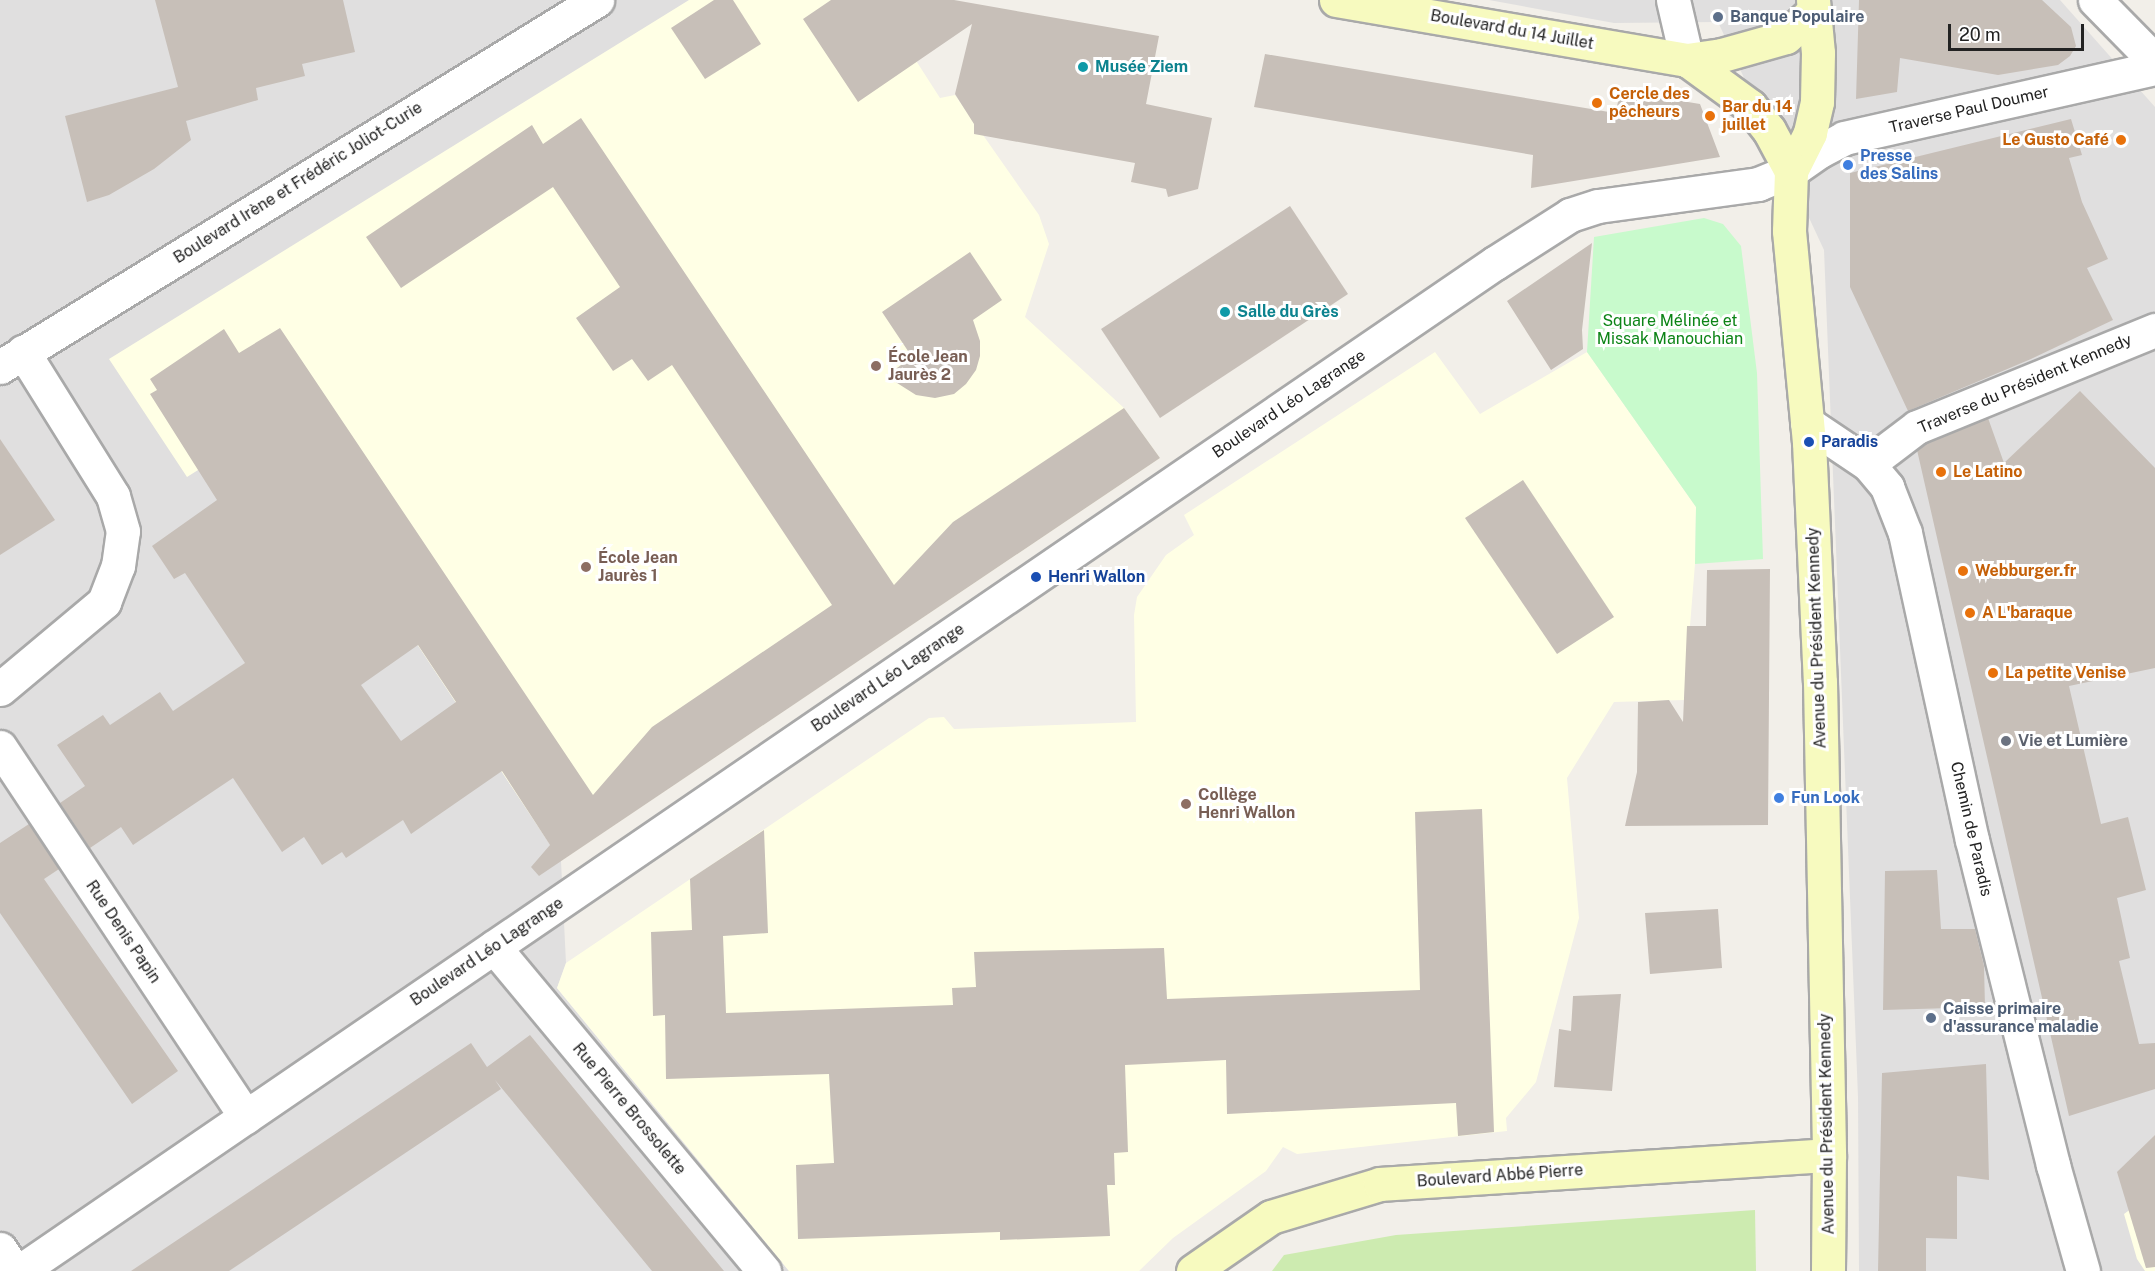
<!DOCTYPE html>
<meta charset="utf-8">
<style>
body{margin:0}
#map{position:relative;width:2155px;height:1271px;overflow:hidden;background:#f2efe9;font-family:"Public Sans",sans-serif}
div>[style]{position:absolute}
.residential>*{inset:0;background:#e0dfdf}
.education>*{inset:0;background:#ffffe5}
.grass>*{inset:0;background:#cdebb0}
.park>*{inset:0;background:#c8facc}
.building>*{inset:0;background:#c7bfb8}
.roads{filter:drop-shadow(2px 0 #a9a9a9) drop-shadow(-2px 0 #a9a9a9) drop-shadow(0 2px #a9a9a9) drop-shadow(0 -2px #a9a9a9)}
.pedestrian>*{height:33px;margin:-16.5px;padding:0 16.5px;transform-origin:16.5px;border-radius:16.5px;background:#fff}
.minor>*{height:33px;margin:-16.5px;padding:0 16.5px;transform-origin:16.5px;border-radius:16.5px;background:#fff}
.tertiary>*{height:33px;margin:-16.5px;padding:0 16.5px;transform-origin:16.5px;border-radius:16.5px;background:#fff}
.secondary>*{height:33px;margin:-16.5px;padding:0 16.5px;transform-origin:16.5px;border-radius:16.5px;background:#f7fabf}
.dots>*{width:16px;height:16px;translate:-50% -50%;box-sizing:border-box;border:3px solid #fff;border-radius:50%}
span{translate:-50% -50%;white-space:nowrap;text-align:center;line-height:1.15;-webkit-text-stroke:6px #fff;paint-order:stroke}
.service-label{font-size:16px;color:#4e5e75;font-weight:700}
.left{translate:0 -50%;text-align:left}
.street-label{font-size:16px;color:#222}
.culture-label{font-size:16px;color:#0d838f;font-weight:700}
.food-label{font-size:16px;color:#c56008;font-weight:700}
.right{translate:-100% -50%;text-align:right}
.shop-label{font-size:16px;color:#366cbe;font-weight:700}
.park-label{font-size:16px;color:#0c8416}
.education-label{font-size:16px;color:#785e54;font-weight:700}
.transit-label{font-size:16px;color:#164399;font-weight:700}
.worship-label{font-size:16px;color:#5b616d;font-weight:700}
.scale{position:absolute;left:1948px;top:24px;width:136px;height:27px;box-sizing:border-box;border:3px solid #222;border-top:0;padding-left:8px;font-size:18px;line-height:21px;white-space:nowrap;color:#222;-webkit-text-stroke:4px #fff;paint-order:stroke}
</style>
<div id="map">
<div class="residential">
<div style="clip-path:polygon(0 0,691px 0,271px 424px,561px 861px,566px 963px,557px 988px,789px 1271px,0 1271px)"></div>
<div style="clip-path:polygon(1489px 0,2060px 0,2155px 107px,2155px 1271px,1859px 1271px,1858px 1097px,1824px 250px,1718px 22px,1614px 23px)"></div>
</div>
<div class="education">
<div style="clip-path:polygon(689px 0,877px 0,940px 98px,955px 95px,1039px 215px,1049px 244px,1025px 317px,1124px 408px,1160px 458px,561px 861px,271px 424px,187px 477px,109px 359px)"></div>
<div style="clip-path:polygon(1435px 352px,1480px 414px,1587px 352px,1696px 507px,1695px 564px,1684px 700px,1614px 702px,1567px 778px,1579px 918px,1536px 1082px,1506px 1118px,1507px 1131px,1297px 1154px,1283px 1147px,1266px 1171px,1173px 1238px,1139px 1271px,789px 1271px,557px 988px,566px 963px,929px 718px,944px 717px,954px 729px,1136px 722px,1134px 615px,1137px 597px,1166px 555px,1194px 535px,1184px 515px)"></div>
<div style="clip-path:polygon(2155px 1191px,2155px 1271px,2145px 1271px,2137px 1259px,2124px 1214px)"></div>
</div>
<div class="grass">
<div style="clip-path:polygon(1755px 1210px,1756px 1271px,1272px 1271px,1284px 1255px,1396px 1235px)"></div>
</div>
<div class="park">
<div style="clip-path:polygon(1704px 218px,1723px 224px,1741px 246px,1757px 373px,1763px 559px,1695px 564px,1696px 507px,1587px 352px,1594px 237px)"></div>
</div>
<div class="building">
<div style="clip-path:polygon(155px 0,343px 0,355px 52px,302px 64px,305px 76px,256px 88px,258px 100px,186px 121px,191px 140px,154px 169px,109px 195px,87px 202px,65px 116px,178px 87px)"></div>
<div style="clip-path:polygon(714px 0,733px 0,761px 44px,705px 79px,671px 28px)"></div>
<div style="clip-path:polygon(831px 0,954px 0,1159px 36px,1146px 104px,1212px 118px,1198px 189px,1168px 197px,1166px 189px,1131px 182px,1135px 163px,974px 134px,974px 124px,955px 94px,972px 24px,858px 102px,803px 19px)"></div>
<div style="clip-path:polygon(1859px 0,2042px 0,2071px 27px,2076px 46px,2070px 56px,2058px 65px,1998px 75px,1900px 58px,1897px 92px,1856px 99px)"></div>
<div style="clip-path:polygon(1265px 54px,1615px 113px,1621px 91px,1700px 104px,1720px 157px,1531px 188px,1533px 155px,1254px 107px)"></div>
<div style="clip-path:polygon(evenodd,581px 118px,894px 585px,953px 522px,1124px 408px,1160px 458px,539px 876px,531px 867px,550px 845px,502px 771px,411px 834px,403px 820px,346px 858px,342px 852px,322px 865px,304px 837px,282px 852px,233px 778px,133px 845px,121px 827px,90px 848px,60px 803px,85px 786px,57px 745px,103px 715px,110px 725px,160px 692px,173px 711px,245px 663px,185px 573px,174px 579px,152px 546px,217px 500px,150px 394px,157px 390px,150px 379px,224px 329px,239px 353px,280px 328px,593px 795px,652px 727px,832px 605px,672px 365px,648px 381px,632px 359px,613px 371px,576px 318px,620px 287px,553px 187px,401px 288px,366px 237px,532px 125px,543px 144px,581px 118px,418px 645px,456px 702px,401px 741px,361px 685px,418px 645px)"></div>
<div style="clip-path:polygon(2071px 119px,2082px 155px,2069px 158px,2082px 202px,2108px 259px,2087px 268px,2113px 320px,2031px 359px,1908px 411px,1850px 287px,1850px 173px)"></div>
<div style="clip-path:polygon(1290px 206px,1348px 294px,1160px 418px,1101px 329px)"></div>
<div style="clip-path:polygon(1592px 243px,1582px 330px,1583px 349px,1551px 370px,1507px 301px)"></div>
<div style="clip-path:polygon(970px 252px,1002px 300px,973px 320px,980px 341px,980px 356px,976px 370px,966px 384px,954px 394px,935px 398px,916px 395px,886px 376px,912px 357px,882px 312px)"></div>
<div style="clip-path:polygon(2080px 391px,2155px 468px,2155px 668px,2069px 686px,2101px 824px,2128px 817px,2146px 890px,2117px 898px,2130px 958px,2119px 961px,2139px 1044px,2155px 1043px,2155px 1089px,2069px 1116px,1917px 450px,1926px 443px,1988px 418px,2004px 463px)"></div>
<div style="clip-path:polygon(0 439px,55px 520px,0 555px)"></div>
<div style="clip-path:polygon(1523px 480px,1614px 617px,1557px 654px,1465px 518px)"></div>
<div style="clip-path:polygon(1770px 569px,1768px 825px,1625px 826px,1637px 772px,1638px 702px,1669px 700px,1683px 722px,1687px 626px,1706px 626px,1707px 570px)"></div>
<div style="clip-path:polygon(1482px 809px,1494px 1132px,1458px 1136px,1456px 1103px,1227px 1114px,1226px 1060px,1125px 1065px,1128px 1152px,1114px 1153px,1115px 1185px,1107px 1185px,1110px 1236px,1000px 1240px,1000px 1232px,798px 1239px,796px 1165px,834px 1163px,829px 1074px,666px 1079px,665px 1015px,653px 1016px,651px 932px,692px 930px,690px 879px,764px 830px,768px 933px,723px 936px,726px 1013px,953px 1005px,952px 988px,976px 987px,974px 952px,1164px 948px,1167px 999px,1420px 990px,1415px 812px)"></div>
<div style="clip-path:polygon(29px 824px,59px 869px,44px 879px,178px 1071px,132px 1104px,0 913px,0 843px)"></div>
<div style="clip-path:polygon(1937px 870px,1941px 929px,1975px 929px,1984px 966px,1985px 1007px,1883px 1010px,1885px 871px)"></div>
<div style="clip-path:polygon(1718px 909px,1722px 968px,1650px 974px,1645px 913px)"></div>
<div style="clip-path:polygon(1621px 994px,1612px 1091px,1554px 1087px,1559px 1029px,1571px 1031px,1573px 996px)"></div>
<div style="clip-path:polygon(530px 1035px,724px 1271px,652px 1271px,495px 1080px,501px 1089px,229px 1271px,131px 1271px,471px 1043px,487px 1067px)"></div>
<div style="clip-path:polygon(1986px 1064px,1989px 1180px,1957px 1176px,1957px 1239px,1926px 1238px,1926px 1271px,1878px 1271px,1882px 1073px)"></div>
<div style="clip-path:polygon(2155px 1135px,2155px 1267px,2146px 1268px,2117px 1172px)"></div>
</div>
<div class="roads">
<div class="pedestrian">
<div style="left:1673px;top:0;width:62px;rotate:76.9deg"></div>
<div style="left:1868px;top:464px;width:61px;rotate:-37.1deg"></div>
<div style="left:1917px;top:427px;width:257px;rotate:-22.2deg"></div>
</div>
<div class="minor">
<div style="left:0;top:367px;width:701px;rotate:-31.58deg"></div>
<div style="left:1807px;top:423px;width:73px;rotate:33.9deg"></div>
<div style="left:1868px;top:464px;width:30px;rotate:50deg"></div>
<div style="left:1887px;top:487px;width:49px;rotate:68.6deg"></div>
<div style="left:1905px;top:533px;width:314px;rotate:77.7deg"></div>
<div style="left:1972px;top:840px;width:335px;rotate:76deg"></div>
<div style="left:2053px;top:1165px;width:110px;rotate:74.2deg"></div>
<div style="left:0;top:689px;width:136px;rotate:-39.9deg"></div>
<div style="left:104px;top:602px;width:39px;rotate:-69deg"></div>
<div style="left:118px;top:566px;width:35px;rotate:-82deg"></div>
<div style="left:123px;top:531px;width:36px;rotate:-106deg"></div>
<div style="left:113px;top:496px;width:170px;rotate:-122deg"></div>
<div style="left:0;top:747px;width:444px;rotate:56.4deg"></div>
<div style="left:494px;top:947px;width:422px;rotate:50.2deg"></div>
<div style="left:0;top:1249px;width:27px;rotate:56deg"></div>
<div style="left:20px;top:1271px;width:1787px;rotate:-34.35deg"></div>
<div style="left:1495px;top:263px;width:89px;rotate:-32.6deg"></div>
<div style="left:1570px;top:215px;width:29px;rotate:-18deg"></div>
<div style="left:1598px;top:206px;width:162px;rotate:-7.8deg"></div>
<div style="left:1758px;top:184px;width:35px;rotate:-22deg"></div>
<div style="left:1791px;top:171px;width:35px;rotate:-35deg"></div>
<div style="left:1820px;top:151px;width:27px;rotate:-28deg"></div>
<div style="left:1844px;top:138px;width:319px;rotate:-12.7deg"></div>
</div>
<div class="tertiary">
<div style="left:2095px;top:0;width:86px;rotate:45.5deg"></div>
</div>
<div class="secondary">
<div style="left:1336px;top:0;width:356px;rotate:9.7deg"></div>
<div style="left:1687px;top:60px;width:35px;rotate:-8deg"></div>
<div style="left:1722px;top:55px;width:66px;rotate:-15.7deg"></div>
<div style="left:1786px;top:37px;width:37px;rotate:-43deg"></div>
<div style="left:1813px;top:0;width:53px;rotate:84.6deg"></div>
<div style="left:1818px;top:53px;width:49px;rotate:91.2deg"></div>
<div style="left:1817px;top:102px;width:32px;rotate:103deg"></div>
<div style="left:1810px;top:133px;width:42px;rotate:116.6deg"></div>
<div style="left:1791px;top:171px;width:60px;rotate:91.9deg"></div>
<div style="left:1789px;top:231px;width:212px;rotate:84.6deg"></div>
<div style="left:1809px;top:442px;width:240px;rotate:87.4deg"></div>
<div style="left:1820px;top:682px;width:473px;rotate:88.9deg"></div>
<div style="left:1829px;top:1155px;width:116px;rotate:90.5deg"></div>
<div style="left:1687px;top:60px;width:78px;rotate:36.1deg"></div>
<div style="left:1750px;top:106px;width:31px;rotate:52deg"></div>
<div style="left:1769px;top:130px;width:47px;rotate:61.8deg"></div>
<div style="left:1193px;top:1271px;width:95px;rotate:-34.7deg"></div>
<div style="left:1271px;top:1217px;width:114px;rotate:-16.8deg"></div>
<div style="left:1380px;top:1184px;width:450px;rotate:-3.7deg"></div>
</div>
</div>
<div class="dots">
<div style="left:1718px;top:17px;background:#5c6f8a"></div>
<div style="left:1083px;top:67px;background:#0f9aa8"></div>
<div style="left:1597px;top:103px;background:#e8710a"></div>
<div style="left:1710px;top:116px;background:#e8710a"></div>
<div style="left:2121px;top:140px;background:#e8710a"></div>
<div style="left:1848px;top:165px;background:#3f7fe0"></div>
<div style="left:1225px;top:312px;background:#0f9aa8"></div>
<div style="left:876px;top:366px;background:#8d6e63"></div>
<div style="left:1809px;top:442px;background:#1a4fb4"></div>
<div style="left:1941px;top:472px;background:#e8710a"></div>
<div style="left:586px;top:567px;background:#8d6e63"></div>
<div style="left:1963px;top:571px;background:#e8710a"></div>
<div style="left:1036px;top:577px;background:#1a4fb4"></div>
<div style="left:1970px;top:613px;background:#e8710a"></div>
<div style="left:1993px;top:673px;background:#e8710a"></div>
<div style="left:2006px;top:741px;background:#6b7280"></div>
<div style="left:1779px;top:798px;background:#3f7fe0"></div>
<div style="left:1186px;top:804px;background:#8d6e63"></div>
<div style="left:1931px;top:1018px;background:#5c6f8a"></div>
</div>
<div class="service-label">
<span class="left" style="left:1730px;top:17px">Banque Populaire</span>
<span class="left" style="left:1943px;top:1018px">Caisse primaire<br>d'assurance maladie</span>
</div>
<div class="street-label">
<span style="left:1512px;top:30px;rotate:10deg">Boulevard du 14 Juillet</span>
<span style="left:1969px;top:110px;rotate:-13deg">Traverse Paul Doumer</span>
<span style="left:298px;top:183px;rotate:-32deg">Boulevard Irène et Frédéric Joliot-Curie</span>
<span style="left:2025px;top:384px;rotate:-23deg">Traverse du Président Kennedy</span>
<span style="left:1289px;top:404px;rotate:-34deg">Boulevard Léo Lagrange</span>
<span style="left:1817px;top:638px;rotate:-92deg">Avenue du Président Kennedy</span>
<span style="left:888px;top:678px;rotate:-34deg">Boulevard Léo Lagrange</span>
<span style="left:1971px;top:829px;rotate:77deg">Chemin de Paradis</span>
<span style="left:123px;top:932px;rotate:56deg">Rue Denis Papin</span>
<span style="left:487px;top:952px;rotate:-34deg">Boulevard Léo Lagrange</span>
<span style="left:629px;top:1109px;rotate:50deg">Rue Pierre Brossolette</span>
<span style="left:1827px;top:1124px;rotate:-91deg">Avenue du Président Kennedy</span>
<span style="left:1500px;top:1176px;rotate:-4deg">Boulevard Abbé Pierre</span>
</div>
<div class="culture-label">
<span class="left" style="left:1095px;top:67px">Musée Ziem</span>
<span class="left" style="left:1237px;top:312px">Salle du Grès</span>
</div>
<div class="food-label">
<span class="left" style="left:1609px;top:103px">Cercle des<br>pêcheurs</span>
<span class="left" style="left:1722px;top:116px">Bar du 14<br>juillet</span>
<span class="right" style="left:2109px;top:140px">Le Gusto Café</span>
<span class="left" style="left:1953px;top:472px">Le Latino</span>
<span class="left" style="left:1975px;top:571px">Webburger.fr</span>
<span class="left" style="left:1982px;top:613px">A L'baraque</span>
<span class="left" style="left:2005px;top:673px">La petite Venise</span>
</div>
<div class="shop-label">
<span class="left" style="left:1860px;top:165px">Presse<br>des Salins</span>
<span class="left" style="left:1791px;top:798px">Fun Look</span>
</div>
<div class="park-label">
<span style="left:1670px;top:330px">Square Mélinée et<br>Missak Manouchian</span>
</div>
<div class="education-label">
<span class="left" style="left:888px;top:366px">École Jean<br>Jaurès 2</span>
<span class="left" style="left:598px;top:567px">École Jean<br>Jaurès 1</span>
<span class="left" style="left:1198px;top:804px">Collège<br>Henri Wallon</span>
</div>
<div class="transit-label">
<span class="left" style="left:1821px;top:442px">Paradis</span>
<span class="left" style="left:1048px;top:577px">Henri Wallon</span>
</div>
<div class="worship-label">
<span class="left" style="left:2018px;top:741px">Vie et Lumière</span>
</div>
<div class="scale">20 m</div>
</div>
